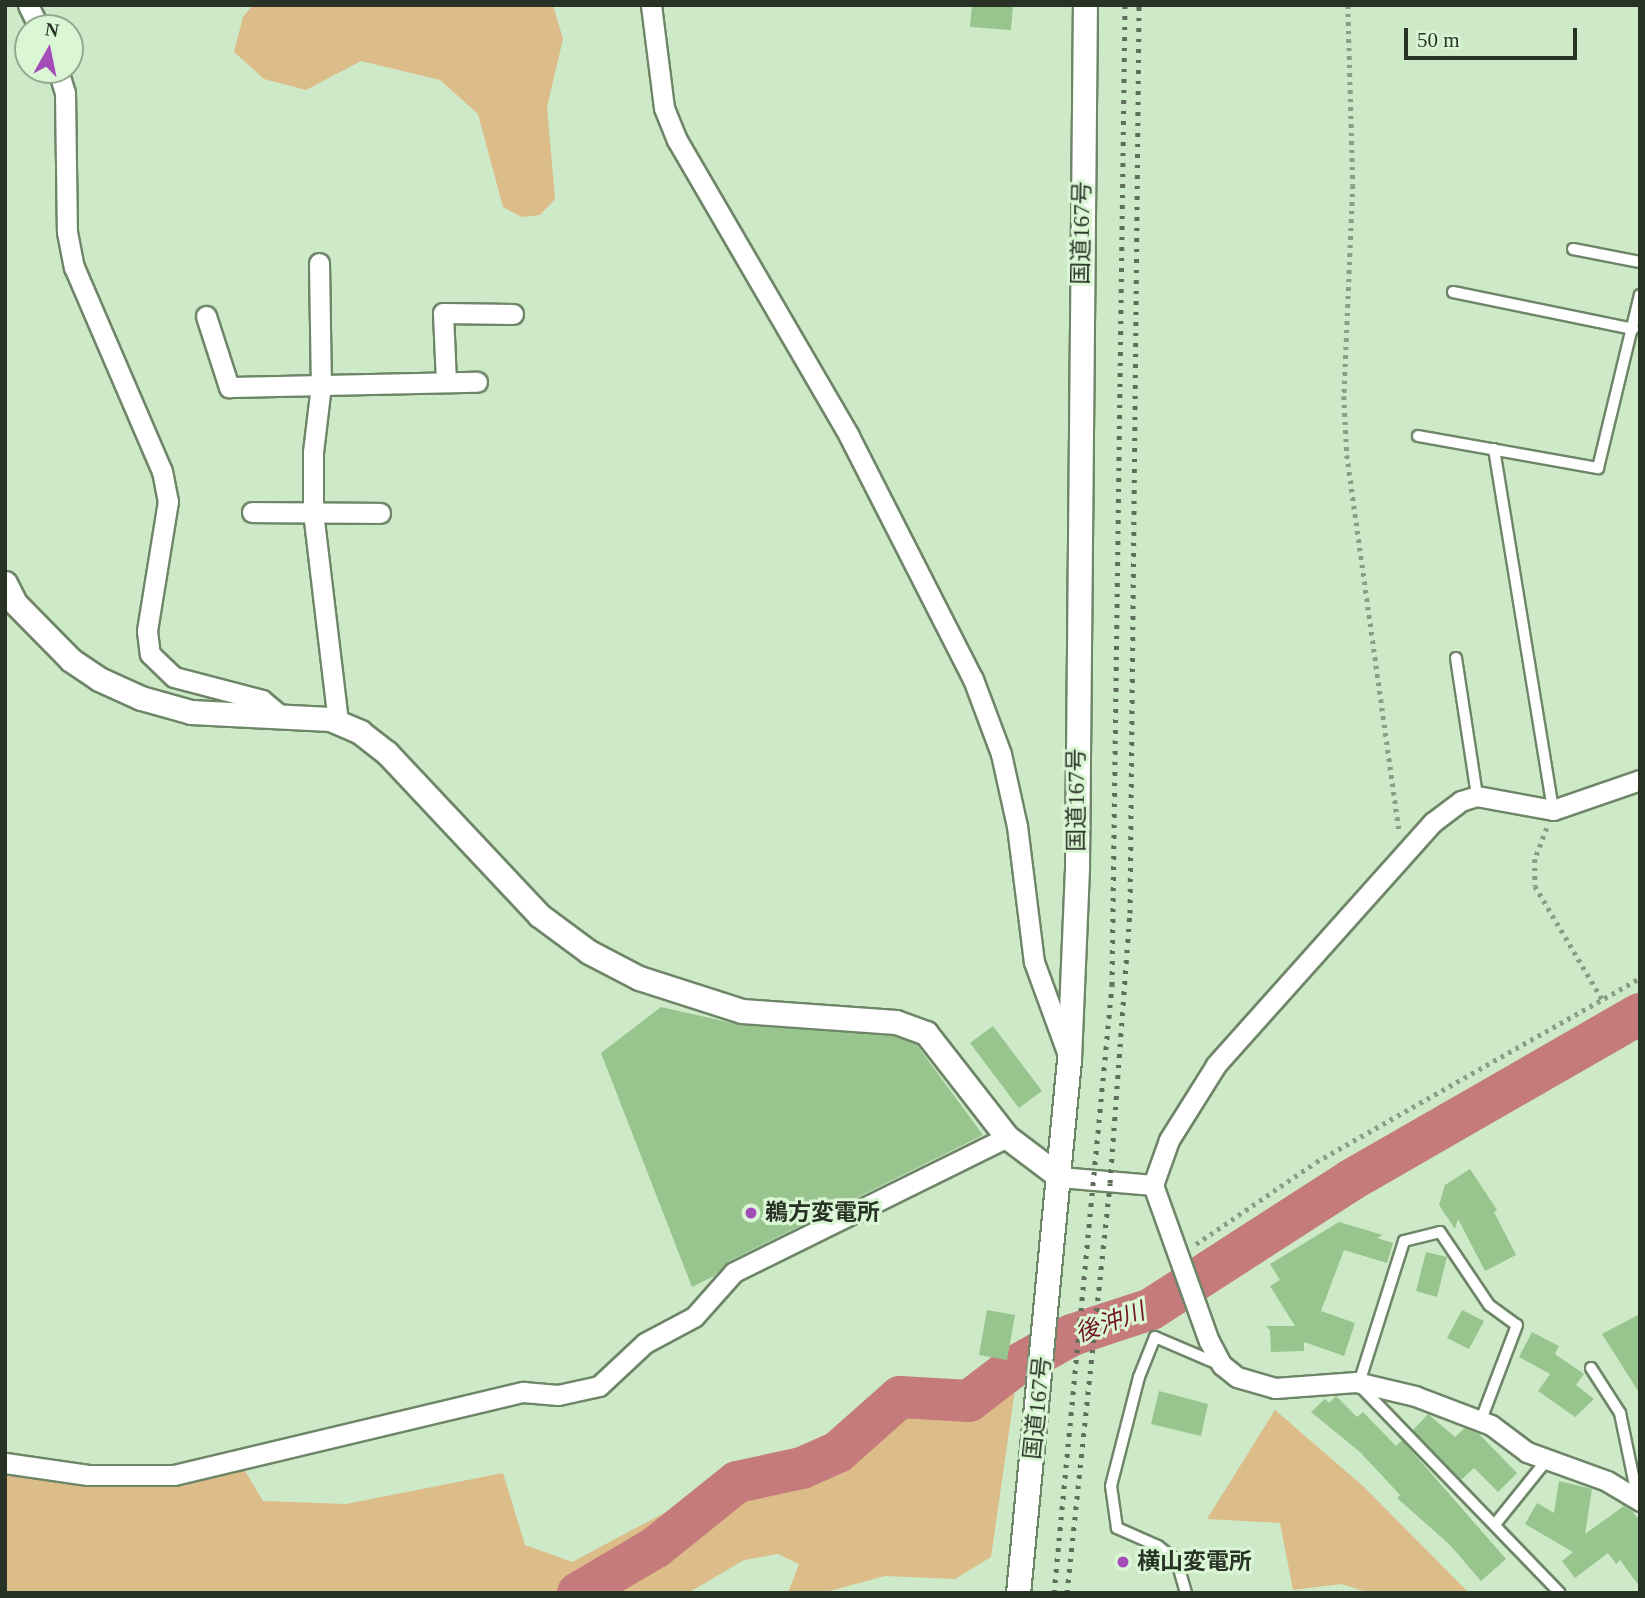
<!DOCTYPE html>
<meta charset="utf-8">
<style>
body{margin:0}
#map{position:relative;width:1645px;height:1598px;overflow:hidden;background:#cde9c7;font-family:"Times New Roman","Noto Sans JP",serif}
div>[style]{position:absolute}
.green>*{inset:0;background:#dcbd8a}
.river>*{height:42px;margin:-21px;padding:0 21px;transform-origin:21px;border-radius:21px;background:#c57b7b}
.building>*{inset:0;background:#97c58d}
.path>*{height:4.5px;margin-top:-2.25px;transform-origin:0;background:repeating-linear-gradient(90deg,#899e85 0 3.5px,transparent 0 8.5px)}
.roads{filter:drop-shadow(2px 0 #6e8668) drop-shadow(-2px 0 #6e8668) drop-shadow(0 2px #6e8668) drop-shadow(0 -2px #6e8668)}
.service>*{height:10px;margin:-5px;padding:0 5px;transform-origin:5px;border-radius:5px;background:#fff}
.minor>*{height:19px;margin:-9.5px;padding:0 9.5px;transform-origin:9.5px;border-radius:9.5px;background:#fff}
.tertiary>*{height:23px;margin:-11.5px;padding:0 11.5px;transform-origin:11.5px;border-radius:11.5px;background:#fff}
.rail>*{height:5px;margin-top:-2.5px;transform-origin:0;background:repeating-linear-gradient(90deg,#5e6e5a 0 3.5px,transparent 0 10.5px)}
.dots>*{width:19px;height:19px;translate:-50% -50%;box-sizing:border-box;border:4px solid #daf6d4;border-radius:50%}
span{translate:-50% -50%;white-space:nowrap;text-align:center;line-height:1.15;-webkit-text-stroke:6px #daf6d4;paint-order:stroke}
.street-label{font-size:23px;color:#283326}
.poi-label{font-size:23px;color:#283326;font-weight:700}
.left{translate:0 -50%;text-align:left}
.water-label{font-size:24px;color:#701721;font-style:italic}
.frame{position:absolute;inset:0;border:7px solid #283326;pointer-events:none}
.north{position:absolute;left:14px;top:14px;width:70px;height:70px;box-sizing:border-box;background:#daf6d4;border:2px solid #93a88e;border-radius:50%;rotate:9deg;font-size:19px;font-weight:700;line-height:28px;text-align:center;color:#283326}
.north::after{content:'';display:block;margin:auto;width:24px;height:32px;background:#a44cb8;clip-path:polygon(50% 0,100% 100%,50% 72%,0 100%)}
.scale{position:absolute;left:1404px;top:28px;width:173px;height:32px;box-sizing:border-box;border:4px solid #283326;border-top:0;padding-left:9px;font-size:21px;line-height:24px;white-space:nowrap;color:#283326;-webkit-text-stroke:5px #daf6d4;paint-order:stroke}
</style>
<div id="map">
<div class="green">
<div style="clip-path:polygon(253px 5px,553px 5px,563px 39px,547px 107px,555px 199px,540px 215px,522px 217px,503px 207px,478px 114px,440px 80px,361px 61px,306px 90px,264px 79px,234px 52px,243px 17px)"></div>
<div style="clip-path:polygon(1001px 1383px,1016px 1383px,991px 1557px,955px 1579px,885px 1576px,822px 1593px,788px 1593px,799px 1564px,778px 1554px,744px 1560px,688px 1593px,5px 1593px,5px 1451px,122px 1470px,238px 1459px,263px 1501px,346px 1504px,503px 1473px,525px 1545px,572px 1562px,666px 1512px,705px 1482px,830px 1448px,858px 1428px,900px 1412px,973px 1416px)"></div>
<div style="clip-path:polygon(1275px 1410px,1363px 1486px,1469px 1593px,1370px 1593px,1341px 1584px,1293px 1590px,1280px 1523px,1207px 1519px)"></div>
</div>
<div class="river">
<div style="left:578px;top:1593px;width:91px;rotate:-30.5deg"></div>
<div style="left:656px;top:1547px;width:104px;rotate:-38.7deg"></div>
<div style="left:737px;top:1482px;width:66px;rotate:-12.2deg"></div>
<div style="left:802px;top:1468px;width:39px;rotate:-24deg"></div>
<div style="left:838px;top:1452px;width:83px;rotate:-41.6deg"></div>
<div style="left:900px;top:1397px;width:69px;rotate:3.3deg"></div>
<div style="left:969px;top:1401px;width:54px;rotate:-37.5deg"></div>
<div style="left:1012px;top:1368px;width:68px;rotate:-28.8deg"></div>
<div style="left:1072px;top:1335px;width:83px;rotate:-18.2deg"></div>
<div style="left:1151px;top:1309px;width:238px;rotate:-32.8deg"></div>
<div style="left:1351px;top:1180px;width:333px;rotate:-29.9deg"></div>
</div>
<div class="building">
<div style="clip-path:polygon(972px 5px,1013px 5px,1011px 30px,970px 27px)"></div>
<div style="clip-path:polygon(661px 1007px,741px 1025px,893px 1036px,916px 1044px,983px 1135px,729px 1261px,714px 1276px,692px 1287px,601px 1053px)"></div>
<div style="clip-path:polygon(993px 1026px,1042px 1091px,1019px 1108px,970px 1043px)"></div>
<div style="clip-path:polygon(1470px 1169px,1497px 1210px,1494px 1212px,1516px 1255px,1485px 1271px,1458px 1219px,1455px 1229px,1439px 1205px,1445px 1185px)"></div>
<div style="clip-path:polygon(1339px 1222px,1383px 1235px,1377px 1238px,1393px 1243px,1387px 1263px,1344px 1250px,1321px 1311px,1355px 1323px,1344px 1356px,1304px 1342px,1304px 1351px,1271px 1352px,1270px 1330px,1266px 1326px,1295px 1326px,1270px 1286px,1280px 1280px,1270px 1264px)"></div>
<div style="clip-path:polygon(1426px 1252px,1447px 1257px,1437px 1297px,1416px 1291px)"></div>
<div style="clip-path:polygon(987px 1310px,1015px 1315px,1007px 1360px,979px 1355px)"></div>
<div style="clip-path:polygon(1462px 1310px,1484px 1321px,1469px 1349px,1447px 1338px)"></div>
<div style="clip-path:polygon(1640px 1314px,1640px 1394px,1602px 1334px)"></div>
<div style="clip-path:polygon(1532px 1332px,1559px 1346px,1555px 1354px,1584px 1374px,1576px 1385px,1594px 1399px,1575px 1417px,1538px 1391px,1550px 1374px,1519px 1357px)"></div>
<div style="clip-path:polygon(1159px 1391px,1208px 1404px,1201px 1436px,1151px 1424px)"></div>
<div style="clip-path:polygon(1336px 1396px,1357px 1417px,1363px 1412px,1396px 1446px,1402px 1440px,1506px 1559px,1481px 1581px,1450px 1545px,1397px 1498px,1400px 1495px,1360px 1452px,1311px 1412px,1325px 1399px,1329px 1403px)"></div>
<div style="clip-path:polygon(1428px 1414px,1455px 1437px,1465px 1428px,1479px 1434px,1517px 1473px,1498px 1492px,1474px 1468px,1461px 1480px,1413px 1430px)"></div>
<div style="clip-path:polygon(1559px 1481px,1592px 1489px,1585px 1534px,1624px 1506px,1632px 1511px,1640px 1521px,1640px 1587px,1620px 1560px,1616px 1564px,1608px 1553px,1575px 1578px,1562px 1561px,1573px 1552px,1525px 1524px,1537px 1503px,1554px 1513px)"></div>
</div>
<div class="path">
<div style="left:1348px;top:5px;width:180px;rotate:88.4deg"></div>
<div style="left:1353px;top:185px;width:211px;rotate:92.4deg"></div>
<div style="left:1344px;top:396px;width:59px;rotate:87.1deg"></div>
<div style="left:1347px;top:455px;width:379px;rotate:82.1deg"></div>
<div style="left:1547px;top:828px;width:33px;rotate:111deg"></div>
<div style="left:1535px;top:859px;width:27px;rotate:90deg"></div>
<div style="left:1535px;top:886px;width:131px;rotate:59.3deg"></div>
<div style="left:1196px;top:1244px;width:145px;rotate:-34.3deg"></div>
<div style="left:1316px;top:1162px;width:373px;rotate:-29.6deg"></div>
</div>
<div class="roads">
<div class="service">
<div style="left:1573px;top:249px;width:68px;rotate:11deg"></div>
<div style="left:1453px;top:292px;width:184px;rotate:11.6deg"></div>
<div style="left:1418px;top:436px;width:183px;rotate:10.1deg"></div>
<div style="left:1598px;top:468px;width:178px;rotate:-76.4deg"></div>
<div style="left:1494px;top:449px;width:366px;rotate:80.7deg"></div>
<div style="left:1456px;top:658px;width:140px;rotate:81.3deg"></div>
<div style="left:1591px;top:1368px;width:54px;rotate:57.2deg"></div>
<div style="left:1620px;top:1413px;width:84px;rotate:78.3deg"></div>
<div style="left:1359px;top:1383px;width:149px;rotate:-72.4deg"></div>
<div style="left:1404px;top:1241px;width:37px;rotate:-14deg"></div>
<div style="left:1440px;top:1232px;width:88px;rotate:56.1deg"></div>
<div style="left:1489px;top:1305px;width:34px;rotate:36deg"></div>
<div style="left:1517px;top:1325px;width:102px;rotate:110.8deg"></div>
<div style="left:1359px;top:1385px;width:289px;rotate:46deg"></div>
<div style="left:1496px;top:1523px;width:80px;rotate:-51.1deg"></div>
<div style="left:1186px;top:1593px;width:33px;rotate:-106deg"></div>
<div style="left:1177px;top:1561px;width:24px;rotate:-142deg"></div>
<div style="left:1158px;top:1546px;width:45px;rotate:-156.3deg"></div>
<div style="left:1117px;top:1528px;width:42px;rotate:-98.1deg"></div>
<div style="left:1111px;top:1486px;width:113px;rotate:-75.6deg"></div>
<div style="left:1139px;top:1377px;width:43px;rotate:-68.2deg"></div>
<div style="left:1155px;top:1337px;width:69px;rotate:23.2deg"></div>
</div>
<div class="minor">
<div style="left:28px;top:5px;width:25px;rotate:64deg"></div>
<div style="left:651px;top:5px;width:104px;rotate:82.8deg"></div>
<div style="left:664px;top:108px;width:35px;rotate:68deg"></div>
<div style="left:677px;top:140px;width:342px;rotate:59.8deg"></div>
<div style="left:849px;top:436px;width:273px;rotate:63deg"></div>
<div style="left:973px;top:679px;width:80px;rotate:69.5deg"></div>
<div style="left:1001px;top:754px;width:74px;rotate:77.5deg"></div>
<div style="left:1017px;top:826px;width:137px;rotate:82.9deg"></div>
<div style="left:1034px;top:962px;width:96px;rotate:69.9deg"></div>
<div style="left:58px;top:70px;width:24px;rotate:73deg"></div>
<div style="left:65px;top:93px;width:139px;rotate:89.2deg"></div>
<div style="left:67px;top:232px;width:36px;rotate:79deg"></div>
<div style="left:74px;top:267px;width:222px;rotate:66.7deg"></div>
<div style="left:162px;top:471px;width:31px;rotate:79deg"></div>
<div style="left:168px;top:501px;width:132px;rotate:99.2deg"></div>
<div style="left:147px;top:631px;width:23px;rotate:83deg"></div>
<div style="left:150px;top:654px;width:33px;rotate:44deg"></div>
<div style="left:174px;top:677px;width:91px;rotate:14.6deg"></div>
<div style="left:262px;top:700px;width:26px;rotate:40deg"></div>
<div style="left:319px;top:263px;width:122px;rotate:89.1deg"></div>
<div style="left:321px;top:385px;width:67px;rotate:96.8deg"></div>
<div style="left:313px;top:452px;width:60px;rotate:90deg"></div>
<div style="left:313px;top:512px;width:211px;rotate:83.2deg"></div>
<div style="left:206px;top:316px;width:75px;rotate:72.1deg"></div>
<div style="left:229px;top:387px;width:248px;rotate:-1.2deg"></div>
<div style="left:446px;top:382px;width:69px;rotate:-92.5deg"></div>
<div style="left:443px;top:313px;width:70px;rotate:0.8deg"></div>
<div style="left:252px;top:512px;width:128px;rotate:0.4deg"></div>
<div style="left:1640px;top:780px;width:92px;rotate:161deg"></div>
<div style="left:1553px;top:810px;width:77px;rotate:-169.6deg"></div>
<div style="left:1477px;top:796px;width:17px;rotate:163deg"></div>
<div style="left:1461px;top:801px;width:35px;rotate:143deg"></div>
<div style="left:1433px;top:822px;width:326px;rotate:131.8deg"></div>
<div style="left:1216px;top:1065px;width:89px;rotate:122.1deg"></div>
<div style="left:1169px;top:1140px;width:48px;rotate:109.6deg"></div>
<div style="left:1153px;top:1185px;width:166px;rotate:70.3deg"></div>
<div style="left:1209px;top:1341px;width:27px;rotate:62deg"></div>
<div style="left:1222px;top:1365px;width:19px;rotate:39deg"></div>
<div style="left:1237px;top:1377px;width:40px;rotate:16deg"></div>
<div style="left:1275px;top:1388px;width:81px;rotate:-4.2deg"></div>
<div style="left:1356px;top:1382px;width:61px;rotate:13.3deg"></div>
<div style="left:1415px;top:1396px;width:81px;rotate:20.9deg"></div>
<div style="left:1491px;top:1425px;width:45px;rotate:36.9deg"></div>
<div style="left:1527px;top:1452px;width:85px;rotate:19.9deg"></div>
<div style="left:1607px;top:1481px;width:39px;rotate:31deg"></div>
<div style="left:1060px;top:1177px;width:93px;rotate:4.9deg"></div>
<div style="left:5px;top:1463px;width:84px;rotate:8.2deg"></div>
<div style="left:88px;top:1475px;width:86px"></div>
<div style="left:174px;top:1475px;width:359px;rotate:-13.4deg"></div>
<div style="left:523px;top:1392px;width:35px;rotate:5deg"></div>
<div style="left:558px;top:1395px;width:42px;rotate:-12.4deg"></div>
<div style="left:599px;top:1386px;width:63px;rotate:-43.1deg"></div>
<div style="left:645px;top:1343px;width:55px;rotate:-28deg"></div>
<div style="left:694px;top:1317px;width:60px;rotate:-48.4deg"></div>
<div style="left:734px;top:1272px;width:305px;rotate:-26.3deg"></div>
</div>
<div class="tertiary">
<div style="left:5px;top:583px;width:22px;rotate:63deg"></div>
<div style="left:15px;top:603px;width:80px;rotate:45.5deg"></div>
<div style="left:71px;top:660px;width:34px;rotate:34deg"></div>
<div style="left:99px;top:679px;width:46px;rotate:24.3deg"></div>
<div style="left:141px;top:698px;width:52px;rotate:15.6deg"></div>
<div style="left:191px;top:712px;width:139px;rotate:2.9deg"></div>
<div style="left:330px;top:719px;width:33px;rotate:23deg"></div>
<div style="left:360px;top:732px;width:34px;rotate:38deg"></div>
<div style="left:387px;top:753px;width:222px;rotate:46.8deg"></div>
<div style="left:539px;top:915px;width:62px;rotate:36.5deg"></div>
<div style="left:589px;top:952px;width:56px;rotate:27.5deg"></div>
<div style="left:639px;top:978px;width:108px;rotate:17.8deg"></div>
<div style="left:742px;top:1011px;width:154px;rotate:4.1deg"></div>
<div style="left:896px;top:1022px;width:32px;rotate:20deg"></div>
<div style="left:926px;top:1033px;width:132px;rotate:52.1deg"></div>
<div style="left:1007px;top:1137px;width:66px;rotate:37deg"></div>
<div style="left:1018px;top:1593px;width:536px;rotate:-84.54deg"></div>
<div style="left:1069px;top:1059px;width:194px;rotate:-87.6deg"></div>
<div style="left:1077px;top:865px;width:860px;rotate:-89.47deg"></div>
</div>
</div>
<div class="rail">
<div style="left:1054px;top:1593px;width:611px;rotate:-84.55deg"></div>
<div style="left:1112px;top:985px;width:980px;rotate:-89.24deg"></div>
<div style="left:1067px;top:1593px;width:412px;rotate:-84deg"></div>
<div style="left:1110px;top:1183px;width:271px;rotate:-85.8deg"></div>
<div style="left:1130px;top:913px;width:908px;rotate:-89.43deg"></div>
</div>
<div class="dots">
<div style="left:751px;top:1213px;background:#a44cb8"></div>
<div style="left:1123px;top:1562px;background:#a44cb8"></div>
</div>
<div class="street-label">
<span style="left:1082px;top:233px;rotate:-89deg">国道167号</span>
<span style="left:1077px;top:800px;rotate:-90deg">国道167号</span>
<span style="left:1038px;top:1408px;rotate:-84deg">国道167号</span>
</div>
<div class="poi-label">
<span class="left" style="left:765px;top:1213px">鵜方変電所</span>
<span class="left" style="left:1137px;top:1562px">横山変電所</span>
</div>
<div class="water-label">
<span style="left:1110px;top:1323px;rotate:-20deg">後沖川</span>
</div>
<div class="frame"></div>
<div class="north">N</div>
<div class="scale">50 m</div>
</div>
